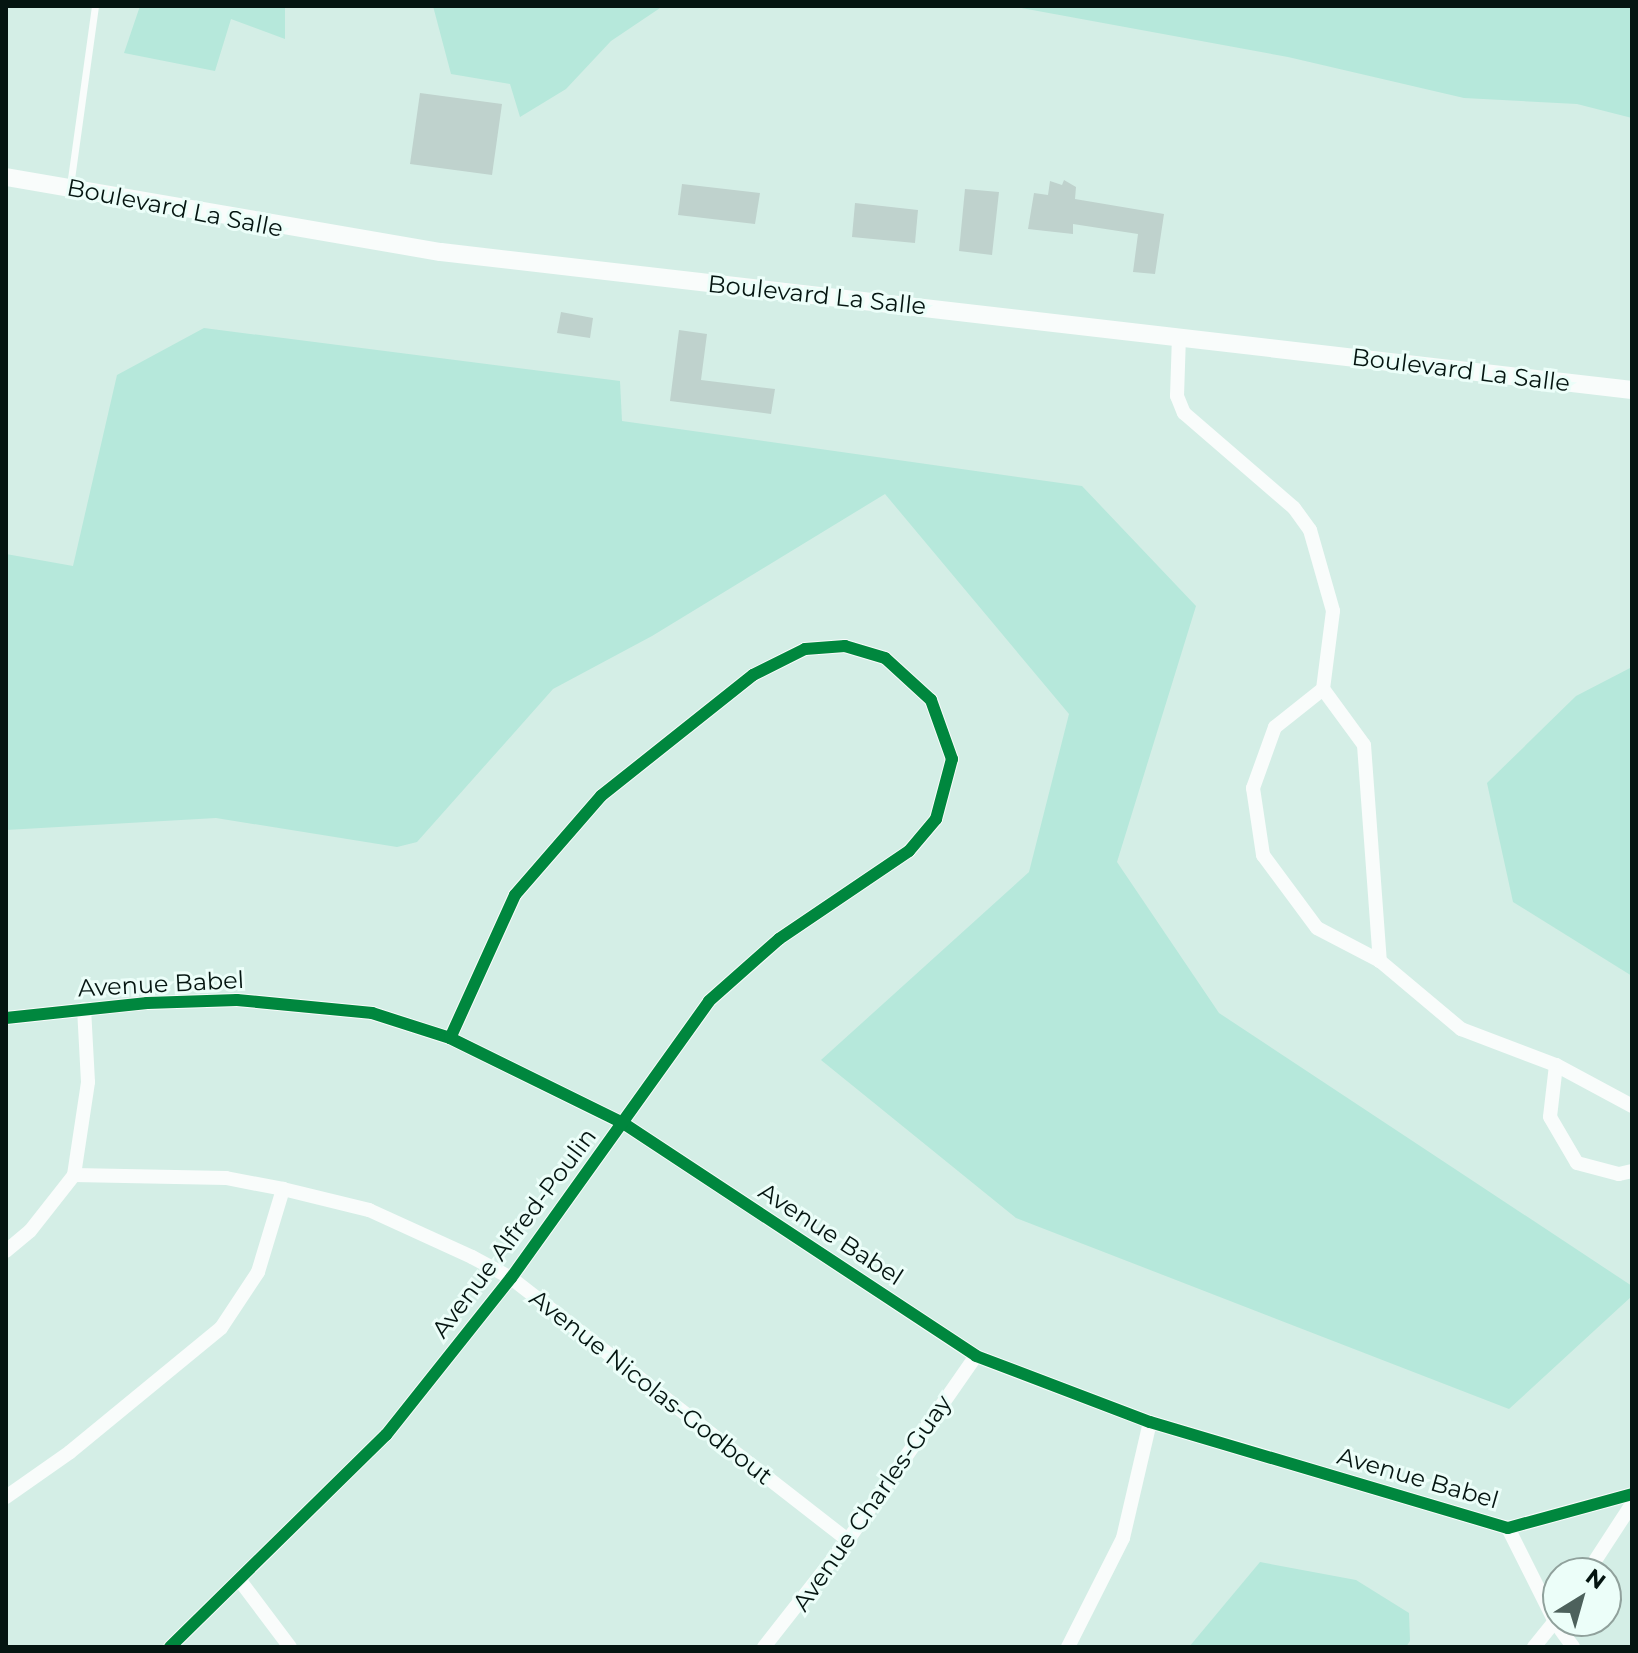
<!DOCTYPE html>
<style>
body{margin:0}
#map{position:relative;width:1638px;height:1653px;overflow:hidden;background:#d4eee6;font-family:Montserrat,sans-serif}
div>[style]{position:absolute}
.green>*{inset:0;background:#b6e8db}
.building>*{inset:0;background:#bfd2cd}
.service>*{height:7px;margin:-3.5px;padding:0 3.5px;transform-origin:3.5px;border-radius:3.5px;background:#f9fcfb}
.minor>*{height:14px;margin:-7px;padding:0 7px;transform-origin:7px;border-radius:7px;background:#f9fcfb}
.tertiary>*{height:18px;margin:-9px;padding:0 9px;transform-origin:9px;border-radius:9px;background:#f9fcfb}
.cycleway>*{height:12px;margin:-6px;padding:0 6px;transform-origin:6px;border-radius:6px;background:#00873e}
span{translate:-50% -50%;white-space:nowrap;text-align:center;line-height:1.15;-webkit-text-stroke:6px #ecfef9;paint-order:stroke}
.street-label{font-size:24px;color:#051511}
.frame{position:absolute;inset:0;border:8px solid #051511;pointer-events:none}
.north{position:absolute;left:1542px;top:1557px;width:80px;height:80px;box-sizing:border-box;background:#ecfef9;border:2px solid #90a19c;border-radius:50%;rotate:37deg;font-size:22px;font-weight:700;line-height:32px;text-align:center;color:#051511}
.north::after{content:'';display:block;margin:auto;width:28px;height:36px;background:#4d615c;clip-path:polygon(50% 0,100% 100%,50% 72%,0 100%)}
</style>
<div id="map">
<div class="green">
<div style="clip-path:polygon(140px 6px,285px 6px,285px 39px,231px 19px,215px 71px,124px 53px)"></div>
<div style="clip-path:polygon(433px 6px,663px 6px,611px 41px,566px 89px,520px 117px,510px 84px,451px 74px)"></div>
<div style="clip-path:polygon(1010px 6px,1632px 6px,1632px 118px,1577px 104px,1464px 98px,1288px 57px)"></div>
<div style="clip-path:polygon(204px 328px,620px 381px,622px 421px,1082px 486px,1196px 606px,1117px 862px,1219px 1013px,1632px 1286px,1632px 1296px,1509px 1409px,1016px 1218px,821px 1060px,1029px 872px,1069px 714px,885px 494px,652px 636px,553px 689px,417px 842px,397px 847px,216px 818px,6px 830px,6px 554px,73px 566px,117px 375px)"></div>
<div style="clip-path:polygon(1632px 667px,1632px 976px,1513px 902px,1487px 783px,1576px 696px)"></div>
<div style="clip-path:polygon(1260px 1562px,1356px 1580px,1409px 1613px,1410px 1641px,1406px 1647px,1189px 1647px)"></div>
</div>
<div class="building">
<div style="clip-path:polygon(420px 93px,502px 104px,492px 175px,410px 164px)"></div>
<div style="clip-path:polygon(1064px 180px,1076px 187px,1075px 199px,1164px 214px,1155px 274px,1133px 272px,1138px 234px,1073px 224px,1073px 234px,1028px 229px,1034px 193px,1048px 195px,1050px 181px,1062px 185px)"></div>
<div style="clip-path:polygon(682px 184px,760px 193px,755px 224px,678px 215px)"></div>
<div style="clip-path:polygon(965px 189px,999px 192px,992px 255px,959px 251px)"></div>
<div style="clip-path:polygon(855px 203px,918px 210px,915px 243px,852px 237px)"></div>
<div style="clip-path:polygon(561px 312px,593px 318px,590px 338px,557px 333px)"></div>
<div style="clip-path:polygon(679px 330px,707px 334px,701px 380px,775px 389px,771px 414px,670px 401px)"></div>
</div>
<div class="service">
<div style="left:70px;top:186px;width:182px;rotate:-82.1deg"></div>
</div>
<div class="minor">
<div style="left:1179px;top:336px;width:60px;rotate:91.9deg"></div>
<div style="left:1177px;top:396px;width:18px;rotate:68deg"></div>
<div style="left:1184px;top:413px;width:145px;rotate:40.8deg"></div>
<div style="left:1294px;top:508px;width:27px;rotate:54deg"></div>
<div style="left:1310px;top:530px;width:84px;rotate:74.1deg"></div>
<div style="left:1333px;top:611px;width:79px;rotate:97.3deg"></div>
<div style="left:1323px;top:689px;width:69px;rotate:53.8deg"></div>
<div style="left:1364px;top:745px;width:217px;rotate:85.8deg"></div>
<div style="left:1380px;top:961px;width:106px;rotate:40deg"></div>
<div style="left:1461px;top:1029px;width:102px;rotate:20.8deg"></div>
<div style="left:1556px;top:1065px;width:86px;rotate:28.3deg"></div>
<div style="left:1323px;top:689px;width:61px;rotate:141.6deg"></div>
<div style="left:1275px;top:727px;width:65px;rotate:109.8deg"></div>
<div style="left:1253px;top:788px;width:68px;rotate:81.5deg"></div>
<div style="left:1263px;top:855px;width:91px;rotate:53.5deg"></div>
<div style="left:1317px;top:928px;width:71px;rotate:27.6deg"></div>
<div style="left:6px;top:1018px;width:142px;rotate:-6.1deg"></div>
<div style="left:147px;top:1003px;width:90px;rotate:-1.9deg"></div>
<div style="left:237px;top:1000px;width:136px;rotate:5.5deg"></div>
<div style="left:372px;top:1013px;width:82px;rotate:17.8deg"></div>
<div style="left:450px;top:1038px;width:193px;rotate:26.2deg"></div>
<div style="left:623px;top:1123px;width:423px;rotate:33.4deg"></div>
<div style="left:976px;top:1356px;width:186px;rotate:20.8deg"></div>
<div style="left:1150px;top:1422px;width:373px;rotate:16.5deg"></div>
<div style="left:1508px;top:1528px;width:129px;rotate:-15.3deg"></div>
<div style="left:1556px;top:1065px;width:52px;rotate:96.6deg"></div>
<div style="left:1550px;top:1117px;width:53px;rotate:59.6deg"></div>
<div style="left:1577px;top:1163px;width:43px;rotate:14.7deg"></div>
<div style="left:1619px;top:1174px;width:13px;rotate:-13deg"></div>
<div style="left:74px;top:1175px;width:152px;rotate:1.1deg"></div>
<div style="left:226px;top:1178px;width:58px;rotate:10.9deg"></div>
<div style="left:283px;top:1189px;width:89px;rotate:13.7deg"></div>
<div style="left:369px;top:1210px;width:113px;rotate:24.5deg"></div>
<div style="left:472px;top:1257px;width:44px;rotate:28.3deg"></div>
<div style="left:511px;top:1278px;width:427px;rotate:37.9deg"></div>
<div style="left:6px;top:1251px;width:31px;rotate:-40deg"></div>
<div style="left:30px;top:1231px;width:71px;rotate:-51.8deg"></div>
<div style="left:74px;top:1175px;width:94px;rotate:-81.4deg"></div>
<div style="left:88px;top:1082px;width:73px;rotate:-93.1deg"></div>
<div style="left:6px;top:1497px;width:78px;rotate:-35.1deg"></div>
<div style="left:70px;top:1452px;width:195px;rotate:-39.4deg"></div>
<div style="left:221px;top:1328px;width:67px;rotate:-56.5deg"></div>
<div style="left:258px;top:1272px;width:87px;rotate:-73.2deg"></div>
<div style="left:1508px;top:1528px;width:105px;rotate:63.4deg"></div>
<div style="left:1555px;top:1622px;width:31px;rotate:54deg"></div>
<div style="left:1587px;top:1573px;width:82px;rotate:-56.9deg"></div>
<div style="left:241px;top:1582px;width:81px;rotate:53deg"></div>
<div style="left:170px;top:1647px;width:303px;rotate:-44.5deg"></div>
<div style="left:386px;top:1435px;width:201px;rotate:-51.5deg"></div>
<div style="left:511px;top:1278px;width:340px;rotate:-54.4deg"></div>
<div style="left:709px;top:1001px;width:94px;rotate:-41.5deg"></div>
<div style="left:779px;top:939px;width:157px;rotate:-34.1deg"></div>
<div style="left:909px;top:851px;width:42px;rotate:-49.8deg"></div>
<div style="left:936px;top:819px;width:62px;rotate:-75.1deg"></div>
<div style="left:952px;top:759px;width:63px;rotate:-109.6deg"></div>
<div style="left:931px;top:700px;width:62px;rotate:-137.6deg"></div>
<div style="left:885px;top:658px;width:42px;rotate:-163.3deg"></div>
<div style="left:845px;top:646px;width:40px;rotate:175.7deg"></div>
<div style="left:805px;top:649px;width:58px;rotate:153.4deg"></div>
<div style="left:753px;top:675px;width:194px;rotate:141.5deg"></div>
<div style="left:601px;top:796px;width:131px;rotate:131deg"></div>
<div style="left:515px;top:895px;width:157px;rotate:114.4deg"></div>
<div style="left:764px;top:1647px;width:136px;rotate:-51.9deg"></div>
<div style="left:848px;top:1540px;width:224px;rotate:-55.2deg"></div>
<div style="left:1068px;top:1647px;width:122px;rotate:-63.2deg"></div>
<div style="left:1123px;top:1538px;width:119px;rotate:-76.9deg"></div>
<div style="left:1534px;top:1647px;width:38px;rotate:-51deg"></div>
</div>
<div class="tertiary">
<div style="left:6px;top:177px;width:441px;rotate:9.8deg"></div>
<div style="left:441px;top:252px;width:1199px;rotate:6.61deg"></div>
</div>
<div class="cycleway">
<div style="left:6px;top:1018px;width:142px;rotate:-6.1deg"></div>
<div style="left:147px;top:1003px;width:90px;rotate:-1.9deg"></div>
<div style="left:237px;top:1000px;width:136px;rotate:5.5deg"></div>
<div style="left:372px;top:1013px;width:82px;rotate:17.8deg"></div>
<div style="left:450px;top:1038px;width:193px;rotate:26.2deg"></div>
<div style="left:623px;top:1123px;width:423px;rotate:33.4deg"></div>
<div style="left:976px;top:1356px;width:186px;rotate:20.8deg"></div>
<div style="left:1150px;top:1422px;width:373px;rotate:16.5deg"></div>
<div style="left:1508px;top:1528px;width:129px;rotate:-15.3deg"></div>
<div style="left:170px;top:1647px;width:303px;rotate:-44.5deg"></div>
<div style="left:386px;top:1435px;width:201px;rotate:-51.5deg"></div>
<div style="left:511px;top:1278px;width:340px;rotate:-54.4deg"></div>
<div style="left:709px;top:1001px;width:94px;rotate:-41.5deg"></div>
<div style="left:779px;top:939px;width:157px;rotate:-34.1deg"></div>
<div style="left:909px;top:851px;width:42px;rotate:-49.8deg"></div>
<div style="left:936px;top:819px;width:62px;rotate:-75.1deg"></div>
<div style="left:952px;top:759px;width:63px;rotate:-109.6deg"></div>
<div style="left:931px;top:700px;width:62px;rotate:-137.6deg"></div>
<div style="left:885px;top:658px;width:42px;rotate:-163.3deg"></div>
<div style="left:845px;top:646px;width:40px;rotate:175.7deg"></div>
<div style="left:805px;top:649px;width:58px;rotate:153.4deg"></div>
<div style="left:753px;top:675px;width:194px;rotate:141.5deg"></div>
<div style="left:601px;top:796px;width:131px;rotate:131deg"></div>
<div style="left:515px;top:895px;width:157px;rotate:114.4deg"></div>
</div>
<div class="street-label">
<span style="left:175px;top:208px;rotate:11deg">Boulevard La Salle</span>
<span style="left:817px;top:295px;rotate:6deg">Boulevard La Salle</span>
<span style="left:1461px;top:370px;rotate:7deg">Boulevard La Salle</span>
<span style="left:161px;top:984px;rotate:-3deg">Avenue Babel</span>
<span style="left:514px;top:1233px;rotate:-53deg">Avenue Alfred-Poulin</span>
<span style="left:831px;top:1234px;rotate:33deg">Avenue Babel</span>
<span style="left:651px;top:1387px;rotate:38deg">Avenue Nicolas-Godbout</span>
<span style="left:1418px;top:1478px;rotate:16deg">Avenue Babel</span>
<span style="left:872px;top:1503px;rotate:-55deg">Avenue Charles-Guay</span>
</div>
<div class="frame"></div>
<div class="north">N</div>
</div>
